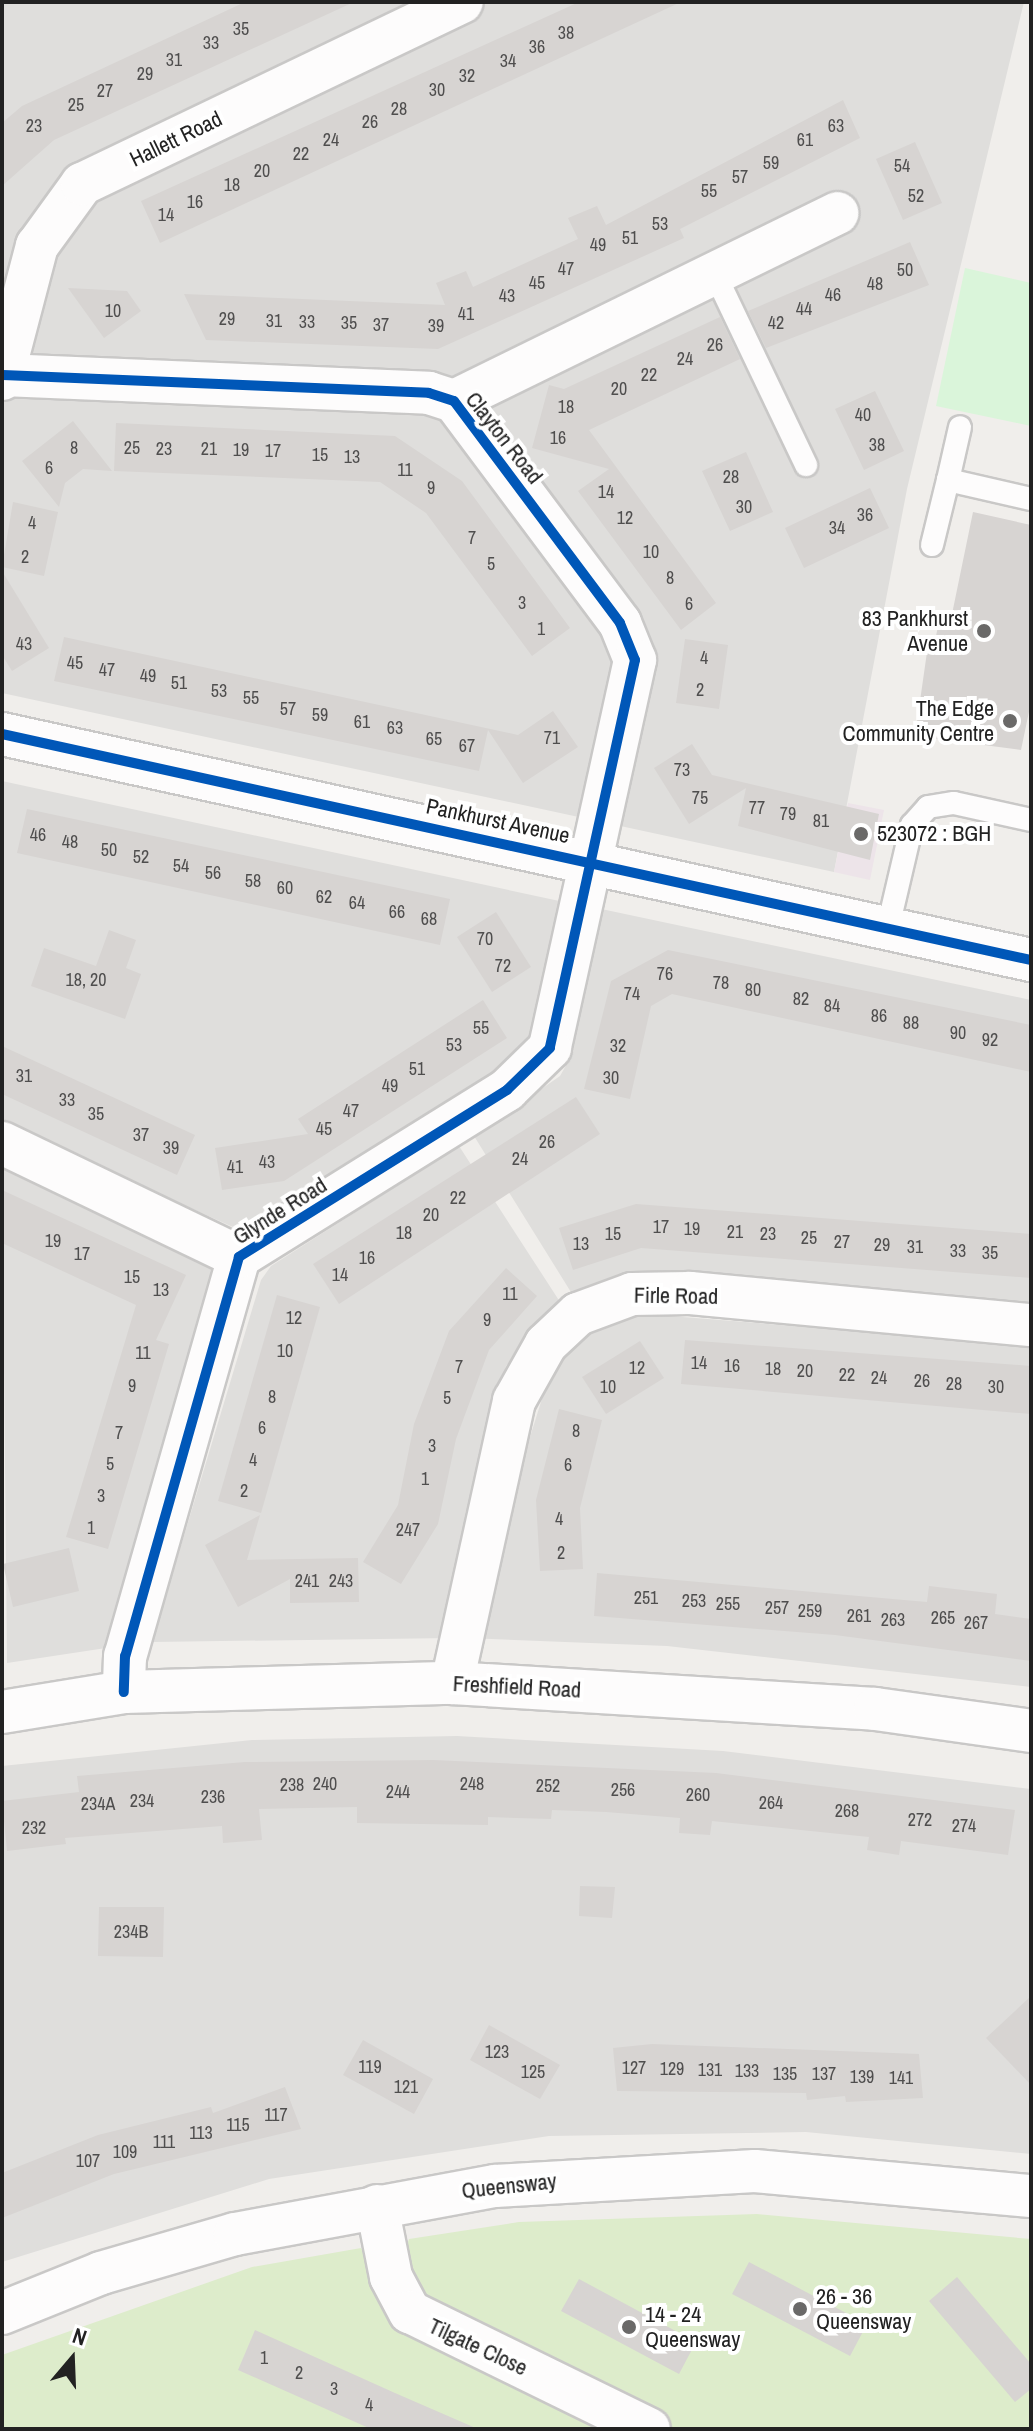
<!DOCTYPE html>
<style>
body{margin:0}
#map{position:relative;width:1033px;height:2431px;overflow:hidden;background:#f0eeeb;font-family:"Archivo Narrow",sans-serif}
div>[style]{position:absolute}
.residential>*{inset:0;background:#dfdedc}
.industrial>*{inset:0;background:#ede4e9}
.grass>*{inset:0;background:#ddeccb}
.park>*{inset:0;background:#daf5da}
.building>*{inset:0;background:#d7d4d2}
.roads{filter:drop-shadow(2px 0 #c9c8c7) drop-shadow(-2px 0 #c9c8c7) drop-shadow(0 2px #c9c8c7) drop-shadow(0 -2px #c9c8c7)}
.service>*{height:22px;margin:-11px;padding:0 11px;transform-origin:11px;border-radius:11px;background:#fdfcfc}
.minor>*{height:42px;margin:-21px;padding:0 21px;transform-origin:21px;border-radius:21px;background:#fdfcfc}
.cycleway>*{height:10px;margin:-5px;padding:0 5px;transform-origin:5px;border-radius:5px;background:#0057b8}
.dots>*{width:22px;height:22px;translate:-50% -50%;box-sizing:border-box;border:4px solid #fff;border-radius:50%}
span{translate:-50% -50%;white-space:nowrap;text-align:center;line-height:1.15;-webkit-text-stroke:8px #fff;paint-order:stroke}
.number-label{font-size:18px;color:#4f4e4e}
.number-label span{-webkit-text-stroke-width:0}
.street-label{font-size:22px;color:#222}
.poi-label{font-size:22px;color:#222}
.right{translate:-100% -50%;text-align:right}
.left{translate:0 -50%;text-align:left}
.frame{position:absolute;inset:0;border:4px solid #222;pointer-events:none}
.north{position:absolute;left:32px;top:2319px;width:80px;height:80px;-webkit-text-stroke:6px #fff;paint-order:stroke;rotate:19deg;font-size:22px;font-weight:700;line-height:32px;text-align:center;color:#222}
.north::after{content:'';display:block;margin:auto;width:28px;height:36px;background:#222;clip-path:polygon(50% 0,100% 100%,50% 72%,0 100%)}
</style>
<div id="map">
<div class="residential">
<div style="clip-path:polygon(2px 2px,1024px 2px,907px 489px,834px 872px,2px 693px)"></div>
<div style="clip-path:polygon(2px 781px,564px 902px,545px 1008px,521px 1060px,244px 1232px,2px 1123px)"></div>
<div style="clip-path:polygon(592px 907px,1031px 1000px,1031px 1305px,644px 1274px,574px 1297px,474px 1136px,560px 1076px,573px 1053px)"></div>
<div style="clip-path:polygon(459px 1146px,562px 1305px,506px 1366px,465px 1515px,451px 1638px,152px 1642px,261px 1280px,271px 1266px)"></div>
<div style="clip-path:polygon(2px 1165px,212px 1259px,216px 1276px,106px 1648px,7px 1663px)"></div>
<div style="clip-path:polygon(645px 1314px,1031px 1345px,1031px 1687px,667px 1646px,467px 1638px,551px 1370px,596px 1328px)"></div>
<div style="clip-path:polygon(457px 1736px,723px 1751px,1031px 1789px,1031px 2154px,806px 2132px,549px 2136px,269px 2179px,2px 2262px,2px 1766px,252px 1740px)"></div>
</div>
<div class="industrial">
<div style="clip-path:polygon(848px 803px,884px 810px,870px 880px,834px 872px)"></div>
</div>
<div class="grass">
<div style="clip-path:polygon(757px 2214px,1031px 2239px,1031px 2429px,673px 2429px,416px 2298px,405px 2251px,409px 2239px,519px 2222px)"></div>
<div style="clip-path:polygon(361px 2248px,376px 2269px,616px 2429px,2px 2429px,2px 2355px,252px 2267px)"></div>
</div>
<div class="park">
<div style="clip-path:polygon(965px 268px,1031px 283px,1031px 426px,936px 406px)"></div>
</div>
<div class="building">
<div style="clip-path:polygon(245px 2px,354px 2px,54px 140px,2px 186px,2px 123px,22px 106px)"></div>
<div style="clip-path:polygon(579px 2px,681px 2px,160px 243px,141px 201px)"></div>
<div style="clip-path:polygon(843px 100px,860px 138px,680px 229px,684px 238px,438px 349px,206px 340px,184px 294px,445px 305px,436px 283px,466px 271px,473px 287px,578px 239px,568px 218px,597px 206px,606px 225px)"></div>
<div style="clip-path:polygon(915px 142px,942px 203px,903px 220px,876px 159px)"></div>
<div style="clip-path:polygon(910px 242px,929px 285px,766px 348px,748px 311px)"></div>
<div style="clip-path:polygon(68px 288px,127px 291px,141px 311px,104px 338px)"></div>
<div style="clip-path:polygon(720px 317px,740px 359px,589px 430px,716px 603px,681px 630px,578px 491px,609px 469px,532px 448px,549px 385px,564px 389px)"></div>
<div style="clip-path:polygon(875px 391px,904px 451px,864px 470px,835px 409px)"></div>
<div style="clip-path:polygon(73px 421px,112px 471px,83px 469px,65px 483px,59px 507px,22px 461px)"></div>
<div style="clip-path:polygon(116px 423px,395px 436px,462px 481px,570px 628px,532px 656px,426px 513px,380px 482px,114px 471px)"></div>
<div style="clip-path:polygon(746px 452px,773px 512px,730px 531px,702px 471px)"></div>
<div style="clip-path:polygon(870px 488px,889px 528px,804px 568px,785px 528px)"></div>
<div style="clip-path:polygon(13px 502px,58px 512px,44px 576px,2px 567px)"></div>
<div style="clip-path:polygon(973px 512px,1031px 525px,1031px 702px,1021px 750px,915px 736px,928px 645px,934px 646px,941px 611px,952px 614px)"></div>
<div style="clip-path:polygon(2px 571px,49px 648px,12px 671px,2px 655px)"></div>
<div style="clip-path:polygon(64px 637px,518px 735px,553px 711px,578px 747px,523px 783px,488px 730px,479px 771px,54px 681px)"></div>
<div style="clip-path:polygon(685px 639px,728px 645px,719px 709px,676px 703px)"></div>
<div style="clip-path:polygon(692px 744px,712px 775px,879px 814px,870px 860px,738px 826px,746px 788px,689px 824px,654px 768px)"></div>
<div style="clip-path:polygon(27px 809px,450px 899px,440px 945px,17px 853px)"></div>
<div style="clip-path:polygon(496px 912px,531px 967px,492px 992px,457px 937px)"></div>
<div style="clip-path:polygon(109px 930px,136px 940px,126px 968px,141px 974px,125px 1019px,31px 986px,44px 948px,96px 966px)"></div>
<div style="clip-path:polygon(668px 950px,1031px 1025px,1031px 1072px,672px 994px,651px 1006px,630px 1099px,584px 1089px,611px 981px)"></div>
<div style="clip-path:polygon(483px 1000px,507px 1038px,284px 1181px,222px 1190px,215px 1148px,308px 1134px,298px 1119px)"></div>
<div style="clip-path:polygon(2px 1046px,195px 1135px,177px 1175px,2px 1094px)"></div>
<div style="clip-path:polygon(576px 1097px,600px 1134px,339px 1304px,313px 1264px)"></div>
<div style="clip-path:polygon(2px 1190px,186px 1275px,156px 1340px,169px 1344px,108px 1549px,66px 1537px,136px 1305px,2px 1243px)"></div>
<div style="clip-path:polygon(636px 1204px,1031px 1234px,1031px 1278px,641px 1248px,573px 1270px,559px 1228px)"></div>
<div style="clip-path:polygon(506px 1268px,537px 1296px,489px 1350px,456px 1439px,438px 1524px,401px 1584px,363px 1562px,398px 1505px,414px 1424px,449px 1331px)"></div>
<div style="clip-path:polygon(277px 1295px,320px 1307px,261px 1513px,218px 1501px)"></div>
<div style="clip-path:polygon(685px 1340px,1031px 1366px,1031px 1414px,681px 1384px)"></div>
<div style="clip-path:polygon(640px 1341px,664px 1378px,606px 1414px,582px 1377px)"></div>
<div style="clip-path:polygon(559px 1409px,602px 1420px,580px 1508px,583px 1569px,540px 1571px,536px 1500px)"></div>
<div style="clip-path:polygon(260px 1515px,247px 1560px,358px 1558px,359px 1602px,290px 1603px,290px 1579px,238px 1607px,205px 1545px)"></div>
<div style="clip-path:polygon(69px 1548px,79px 1591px,13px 1607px,3px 1564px)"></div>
<div style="clip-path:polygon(597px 1573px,927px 1602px,929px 1586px,997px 1594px,995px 1614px,1031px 1619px,1031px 1661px,835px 1635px,594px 1616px)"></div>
<div style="clip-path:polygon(433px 1760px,716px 1773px,1015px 1810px,1008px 1855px,901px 1841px,899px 1855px,867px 1850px,869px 1837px,712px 1821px,710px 1835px,679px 1833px,680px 1818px,606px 1812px,552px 1810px,551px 1819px,488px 1817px,488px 1825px,357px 1823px,357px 1807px,259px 1809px,262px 1840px,223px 1843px,222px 1826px,65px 1838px,66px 1844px,7px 1851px,2px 1801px,79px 1792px,77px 1776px,245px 1762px)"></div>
<div style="clip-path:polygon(580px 1886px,615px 1887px,612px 1918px,579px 1916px)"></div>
<div style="clip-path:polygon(99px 1907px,164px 1907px,163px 1957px,98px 1956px)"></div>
<div style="clip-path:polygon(1031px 1996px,1031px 2085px,986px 2038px)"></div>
<div style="clip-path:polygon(489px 2025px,560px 2065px,540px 2099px,470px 2060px)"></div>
<div style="clip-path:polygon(363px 2040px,433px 2079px,414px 2114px,343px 2075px)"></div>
<div style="clip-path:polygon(652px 2044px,919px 2054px,923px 2098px,846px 2102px,845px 2096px,807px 2100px,806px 2093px,617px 2091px,613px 2048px)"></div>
<div style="clip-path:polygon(285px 2087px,301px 2129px,114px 2174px,2px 2218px,2px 2173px,98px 2135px,211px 2107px,213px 2113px)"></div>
<div style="clip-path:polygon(749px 2262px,867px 2324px,850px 2356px,732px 2294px)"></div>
<div style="clip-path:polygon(957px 2277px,1031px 2364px,1031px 2389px,1015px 2402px,929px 2301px)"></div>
<div style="clip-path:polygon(579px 2279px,696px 2342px,679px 2374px,561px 2311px)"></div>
<div style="clip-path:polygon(255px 2330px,395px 2393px,478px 2429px,371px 2429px,238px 2370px)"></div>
</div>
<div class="roads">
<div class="service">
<div style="left:714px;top:272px;width:214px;rotate:64.5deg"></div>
<div style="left:948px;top:480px;width:54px;rotate:-77.2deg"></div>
<div style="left:932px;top:545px;width:67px;rotate:-76.2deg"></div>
<div style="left:948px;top:480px;width:85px;rotate:12.9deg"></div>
<div style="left:888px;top:927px;width:105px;rotate:-76.8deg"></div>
<div style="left:912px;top:825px;width:24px;rotate:-48deg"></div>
<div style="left:928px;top:807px;width:26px;rotate:-9deg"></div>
<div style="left:954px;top:803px;width:79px;rotate:12.4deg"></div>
</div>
<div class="minor">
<div style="left:3px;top:375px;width:426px;rotate:2.4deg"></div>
<div style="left:429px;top:393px;width:26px;rotate:18deg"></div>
<div style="left:454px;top:401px;width:277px;rotate:53.2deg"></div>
<div style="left:620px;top:623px;width:40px;rotate:68deg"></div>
<div style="left:635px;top:660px;width:397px;rotate:102.4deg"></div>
<div style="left:550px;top:1048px;width:60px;rotate:135.7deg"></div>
<div style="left:507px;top:1090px;width:316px;rotate:148.1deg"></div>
<div style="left:239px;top:1257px;width:415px;rotate:105.9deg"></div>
<div style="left:125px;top:1656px;width:36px;rotate:92deg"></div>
<div style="left:2px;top:379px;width:138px;rotate:-75.3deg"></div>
<div style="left:37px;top:246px;width:77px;rotate:-54deg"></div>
<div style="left:82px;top:184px;width:421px;rotate:-25.6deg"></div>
<div style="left:454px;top:401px;width:427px;rotate:-26.1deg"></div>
<div style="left:2px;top:734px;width:1054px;rotate:12.39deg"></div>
<div style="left:2px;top:1143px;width:263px;rotate:25.7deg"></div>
<div style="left:452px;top:1683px;width:289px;rotate:-77.6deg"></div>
<div style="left:514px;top:1401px;width:65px;rotate:-60.7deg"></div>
<div style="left:546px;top:1344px;width:44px;rotate:-43.2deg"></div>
<div style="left:578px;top:1314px;width:58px;rotate:-20.3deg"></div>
<div style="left:632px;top:1294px;width:58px;rotate:-1deg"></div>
<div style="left:690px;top:1293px;width:342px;rotate:5.4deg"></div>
<div style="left:2px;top:1712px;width:124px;rotate:-9.3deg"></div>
<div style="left:124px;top:1692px;width:328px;rotate:-1.6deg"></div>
<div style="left:452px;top:1683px;width:424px;rotate:3.5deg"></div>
<div style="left:875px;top:1709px;width:158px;rotate:8deg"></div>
<div style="left:377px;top:2206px;width:72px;rotate:78.8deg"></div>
<div style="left:391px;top:2277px;width:40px;rotate:62deg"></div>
<div style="left:410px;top:2312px;width:266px;rotate:26.1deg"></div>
<div style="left:2px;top:2313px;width:107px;rotate:-22deg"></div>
<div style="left:101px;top:2273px;width:140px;rotate:-16.2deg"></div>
<div style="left:235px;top:2234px;width:264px;rotate:-10.5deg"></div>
<div style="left:495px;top:2186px;width:260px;rotate:-3.3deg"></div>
<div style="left:755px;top:2171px;width:277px;rotate:5.2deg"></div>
</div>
</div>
<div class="cycleway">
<div style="left:3px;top:375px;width:426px;rotate:2.4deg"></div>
<div style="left:429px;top:393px;width:26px;rotate:18deg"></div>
<div style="left:454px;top:401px;width:277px;rotate:53.2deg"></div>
<div style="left:620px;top:623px;width:40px;rotate:68deg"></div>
<div style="left:635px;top:660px;width:397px;rotate:102.4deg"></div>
<div style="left:550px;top:1048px;width:60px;rotate:135.7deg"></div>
<div style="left:507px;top:1090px;width:316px;rotate:148.1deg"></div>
<div style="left:239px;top:1257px;width:415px;rotate:105.9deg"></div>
<div style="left:125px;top:1656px;width:36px;rotate:92deg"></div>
<div style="left:2px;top:734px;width:1054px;rotate:12.39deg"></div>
</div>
<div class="dots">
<div style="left:984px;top:631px;background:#6a6968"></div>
<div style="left:1010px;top:721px;background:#6a6968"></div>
<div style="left:861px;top:834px;background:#6a6968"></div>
<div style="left:800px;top:2309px;background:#6a6968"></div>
<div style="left:629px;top:2327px;background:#6a6968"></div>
</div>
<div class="number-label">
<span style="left:241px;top:29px">35</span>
<span style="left:566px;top:33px">38</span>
<span style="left:211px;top:43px">33</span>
<span style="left:537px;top:47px">36</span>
<span style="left:174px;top:60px">31</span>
<span style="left:508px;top:61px">34</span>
<span style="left:145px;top:74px">29</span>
<span style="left:467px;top:76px">32</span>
<span style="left:437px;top:90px">30</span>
<span style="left:105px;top:91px">27</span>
<span style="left:76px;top:105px">25</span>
<span style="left:399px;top:109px">28</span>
<span style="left:370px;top:122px">26</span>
<span style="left:34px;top:126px">23</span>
<span style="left:836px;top:126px">63</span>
<span style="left:331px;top:140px">24</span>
<span style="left:805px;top:140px">61</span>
<span style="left:301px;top:154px">22</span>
<span style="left:771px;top:163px">59</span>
<span style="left:902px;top:166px">54</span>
<span style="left:262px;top:171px">20</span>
<span style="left:740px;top:177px">57</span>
<span style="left:232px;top:185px">18</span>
<span style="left:709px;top:191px">55</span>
<span style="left:916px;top:196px">52</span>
<span style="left:195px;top:202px">16</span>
<span style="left:166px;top:215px">14</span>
<span style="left:660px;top:224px">53</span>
<span style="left:630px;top:238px">51</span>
<span style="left:598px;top:245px">49</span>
<span style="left:566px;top:269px">47</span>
<span style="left:905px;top:270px">50</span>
<span style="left:537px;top:283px">45</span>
<span style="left:875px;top:284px">48</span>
<span style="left:833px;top:295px">46</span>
<span style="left:507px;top:296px">43</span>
<span style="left:804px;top:309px">44</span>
<span style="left:113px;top:311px">10</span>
<span style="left:466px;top:314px">41</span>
<span style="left:227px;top:319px">29</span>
<span style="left:274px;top:321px">31</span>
<span style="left:307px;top:322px">33</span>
<span style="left:349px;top:323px">35</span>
<span style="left:776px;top:323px">42</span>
<span style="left:381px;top:325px">37</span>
<span style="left:436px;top:326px">39</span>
<span style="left:715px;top:345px">26</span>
<span style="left:685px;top:359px">24</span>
<span style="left:649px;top:375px">22</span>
<span style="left:619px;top:389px">20</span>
<span style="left:566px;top:407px">18</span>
<span style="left:863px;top:415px">40</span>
<span style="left:558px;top:438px">16</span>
<span style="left:877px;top:445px">38</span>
<span style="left:74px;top:448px">8</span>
<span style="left:132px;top:448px">25</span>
<span style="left:164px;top:449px">23</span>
<span style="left:209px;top:449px">21</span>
<span style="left:241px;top:450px">19</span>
<span style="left:273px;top:451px">17</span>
<span style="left:320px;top:455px">15</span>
<span style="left:352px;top:457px">13</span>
<span style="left:49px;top:468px">6</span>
<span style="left:405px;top:470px">11</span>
<span style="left:731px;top:477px">28</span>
<span style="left:431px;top:488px">9</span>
<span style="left:606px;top:492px">14</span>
<span style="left:744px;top:507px">30</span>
<span style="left:865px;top:515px">36</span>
<span style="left:625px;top:518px">12</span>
<span style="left:32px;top:523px">4</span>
<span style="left:837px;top:528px">34</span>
<span style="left:472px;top:538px">7</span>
<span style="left:651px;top:552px">10</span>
<span style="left:25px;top:557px">2</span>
<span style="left:491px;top:564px">5</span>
<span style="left:670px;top:578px">8</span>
<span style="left:522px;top:603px">3</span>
<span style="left:689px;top:604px">6</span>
<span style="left:541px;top:629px">1</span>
<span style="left:24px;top:644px">43</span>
<span style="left:704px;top:658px">4</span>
<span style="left:75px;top:663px">45</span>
<span style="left:107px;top:670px">47</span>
<span style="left:148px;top:676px">49</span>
<span style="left:179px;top:683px">51</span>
<span style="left:700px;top:690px">2</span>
<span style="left:219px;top:691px">53</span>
<span style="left:251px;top:698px">55</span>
<span style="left:288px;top:709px">57</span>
<span style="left:320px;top:715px">59</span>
<span style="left:362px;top:722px">61</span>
<span style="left:395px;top:728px">63</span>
<span style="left:552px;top:738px">71</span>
<span style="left:434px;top:739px">65</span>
<span style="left:467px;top:746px">67</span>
<span style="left:682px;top:770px">73</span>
<span style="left:700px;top:798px">75</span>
<span style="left:757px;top:808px">77</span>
<span style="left:788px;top:814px">79</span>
<span style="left:821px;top:821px">81</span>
<span style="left:38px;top:835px">46</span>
<span style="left:70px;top:842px">48</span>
<span style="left:109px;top:850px">50</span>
<span style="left:141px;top:857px">52</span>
<span style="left:181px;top:866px">54</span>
<span style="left:213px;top:873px">56</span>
<span style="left:253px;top:881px">58</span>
<span style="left:285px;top:888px">60</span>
<span style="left:324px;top:897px">62</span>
<span style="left:357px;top:903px">64</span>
<span style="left:397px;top:912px">66</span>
<span style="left:429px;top:919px">68</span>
<span style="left:485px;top:939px">70</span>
<span style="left:503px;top:966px">72</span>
<span style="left:665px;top:974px">76</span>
<span style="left:86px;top:980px">18, 20</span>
<span style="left:721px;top:983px">78</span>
<span style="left:753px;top:990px">80</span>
<span style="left:632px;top:994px">74</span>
<span style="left:801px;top:999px">82</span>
<span style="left:832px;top:1006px">84</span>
<span style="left:879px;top:1016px">86</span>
<span style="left:911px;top:1023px">88</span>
<span style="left:481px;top:1028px">55</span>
<span style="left:958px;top:1033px">90</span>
<span style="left:990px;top:1040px">92</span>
<span style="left:454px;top:1045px">53</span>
<span style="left:618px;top:1046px">32</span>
<span style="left:417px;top:1069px">51</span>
<span style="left:24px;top:1076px">31</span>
<span style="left:611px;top:1078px">30</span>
<span style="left:390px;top:1086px">49</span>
<span style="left:67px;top:1100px">33</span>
<span style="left:351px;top:1111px">47</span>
<span style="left:96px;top:1114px">35</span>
<span style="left:324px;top:1129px">45</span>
<span style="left:141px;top:1135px">37</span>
<span style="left:547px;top:1142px">26</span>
<span style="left:171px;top:1148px">39</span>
<span style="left:520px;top:1159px">24</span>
<span style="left:267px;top:1162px">43</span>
<span style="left:235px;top:1167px">41</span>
<span style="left:458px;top:1198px">22</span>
<span style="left:431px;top:1215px">20</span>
<span style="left:661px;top:1227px">17</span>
<span style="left:692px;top:1229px">19</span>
<span style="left:735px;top:1232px">21</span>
<span style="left:404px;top:1233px">18</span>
<span style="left:613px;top:1234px">15</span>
<span style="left:768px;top:1234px">23</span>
<span style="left:809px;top:1238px">25</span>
<span style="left:53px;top:1241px">19</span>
<span style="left:842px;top:1242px">27</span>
<span style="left:581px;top:1244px">13</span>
<span style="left:882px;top:1245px">29</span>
<span style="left:915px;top:1247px">31</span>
<span style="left:958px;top:1251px">33</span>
<span style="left:990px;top:1253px">35</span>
<span style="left:82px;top:1254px">17</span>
<span style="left:367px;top:1258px">16</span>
<span style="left:340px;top:1275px">14</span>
<span style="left:132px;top:1277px">15</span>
<span style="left:161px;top:1290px">13</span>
<span style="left:510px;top:1294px">11</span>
<span style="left:294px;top:1318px">12</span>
<span style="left:487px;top:1320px">9</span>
<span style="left:285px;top:1351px">10</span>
<span style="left:143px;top:1353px">11</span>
<span style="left:699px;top:1363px">14</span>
<span style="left:732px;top:1366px">16</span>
<span style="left:459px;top:1367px">7</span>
<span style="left:637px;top:1368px">12</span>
<span style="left:773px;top:1369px">18</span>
<span style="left:805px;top:1371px">20</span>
<span style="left:847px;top:1375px">22</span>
<span style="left:879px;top:1378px">24</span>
<span style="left:922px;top:1381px">26</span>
<span style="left:954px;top:1384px">28</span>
<span style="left:132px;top:1386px">9</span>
<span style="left:608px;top:1387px">10</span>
<span style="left:996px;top:1387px">30</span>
<span style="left:272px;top:1397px">8</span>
<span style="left:447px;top:1398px">5</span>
<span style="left:262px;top:1428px">6</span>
<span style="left:576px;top:1431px">8</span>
<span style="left:119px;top:1433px">7</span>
<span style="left:432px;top:1446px">3</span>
<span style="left:253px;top:1460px">4</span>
<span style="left:110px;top:1464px">5</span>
<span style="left:568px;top:1465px">6</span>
<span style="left:425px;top:1479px">1</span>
<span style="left:244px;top:1491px">2</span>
<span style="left:101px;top:1496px">3</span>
<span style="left:559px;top:1519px">4</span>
<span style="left:91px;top:1528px">1</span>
<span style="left:408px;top:1530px">247</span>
<span style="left:561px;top:1553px">2</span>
<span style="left:307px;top:1581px">241</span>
<span style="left:341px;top:1581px">243</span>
<span style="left:646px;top:1598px">251</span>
<span style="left:694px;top:1601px">253</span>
<span style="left:728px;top:1604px">255</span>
<span style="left:777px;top:1608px">257</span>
<span style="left:810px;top:1611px">259</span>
<span style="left:859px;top:1616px">261</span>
<span style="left:943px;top:1618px">265</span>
<span style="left:893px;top:1620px">263</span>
<span style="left:976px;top:1623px">267</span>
<span style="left:325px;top:1784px">240</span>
<span style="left:472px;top:1784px">248</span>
<span style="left:292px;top:1785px">238</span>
<span style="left:548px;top:1786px">252</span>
<span style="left:623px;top:1790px">256</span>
<span style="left:398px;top:1792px">244</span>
<span style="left:698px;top:1795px">260</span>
<span style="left:213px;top:1797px">236</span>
<span style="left:142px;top:1801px">234</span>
<span style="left:771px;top:1803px">264</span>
<span style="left:98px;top:1804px">234A</span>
<span style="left:847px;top:1811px">268</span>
<span style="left:920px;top:1820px">272</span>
<span style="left:964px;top:1826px">274</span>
<span style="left:34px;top:1828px">232</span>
<span style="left:131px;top:1932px">234B</span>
<span style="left:497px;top:2052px">123</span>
<span style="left:370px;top:2067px">119</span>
<span style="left:634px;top:2068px">127</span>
<span style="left:672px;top:2069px">129</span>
<span style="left:710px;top:2070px">131</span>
<span style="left:747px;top:2071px">133</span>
<span style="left:533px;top:2072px">125</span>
<span style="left:785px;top:2074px">135</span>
<span style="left:824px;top:2074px">137</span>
<span style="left:862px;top:2077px">139</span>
<span style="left:901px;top:2078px">141</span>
<span style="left:406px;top:2087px">121</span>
<span style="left:276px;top:2115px">117</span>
<span style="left:238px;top:2125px">115</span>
<span style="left:201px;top:2133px">113</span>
<span style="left:164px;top:2142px">111</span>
<span style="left:125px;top:2152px">109</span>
<span style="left:88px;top:2161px">107</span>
<span style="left:264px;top:2358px">1</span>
<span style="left:299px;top:2373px">2</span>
<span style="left:334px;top:2389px">3</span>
<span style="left:369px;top:2405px">4</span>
</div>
<div class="street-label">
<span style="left:176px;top:139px;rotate:-26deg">Hallett Road</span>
<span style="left:504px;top:438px;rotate:52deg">Clayton Road</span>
<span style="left:498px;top:821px;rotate:12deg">Pankhurst Avenue</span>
<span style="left:280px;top:1211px;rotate:-32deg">Glynde Road</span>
<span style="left:676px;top:1296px;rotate:1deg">Firle Road</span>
<span style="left:517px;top:1687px;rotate:3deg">Freshfield Road</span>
<span style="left:509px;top:2186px;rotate:-6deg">Queensway</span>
<span style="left:478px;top:2347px;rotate:25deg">Tilgate Close</span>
</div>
<div class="poi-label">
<span class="right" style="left:968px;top:631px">83 Pankhurst<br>Avenue</span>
<span class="right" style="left:994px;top:721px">The Edge<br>Community Centre</span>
<span class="left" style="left:877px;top:834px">523072 : BGH</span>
<span class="left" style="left:816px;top:2309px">26 - 36<br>Queensway</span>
<span class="left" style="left:645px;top:2327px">14 - 24<br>Queensway</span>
</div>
<div class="frame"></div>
<div class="north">N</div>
</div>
